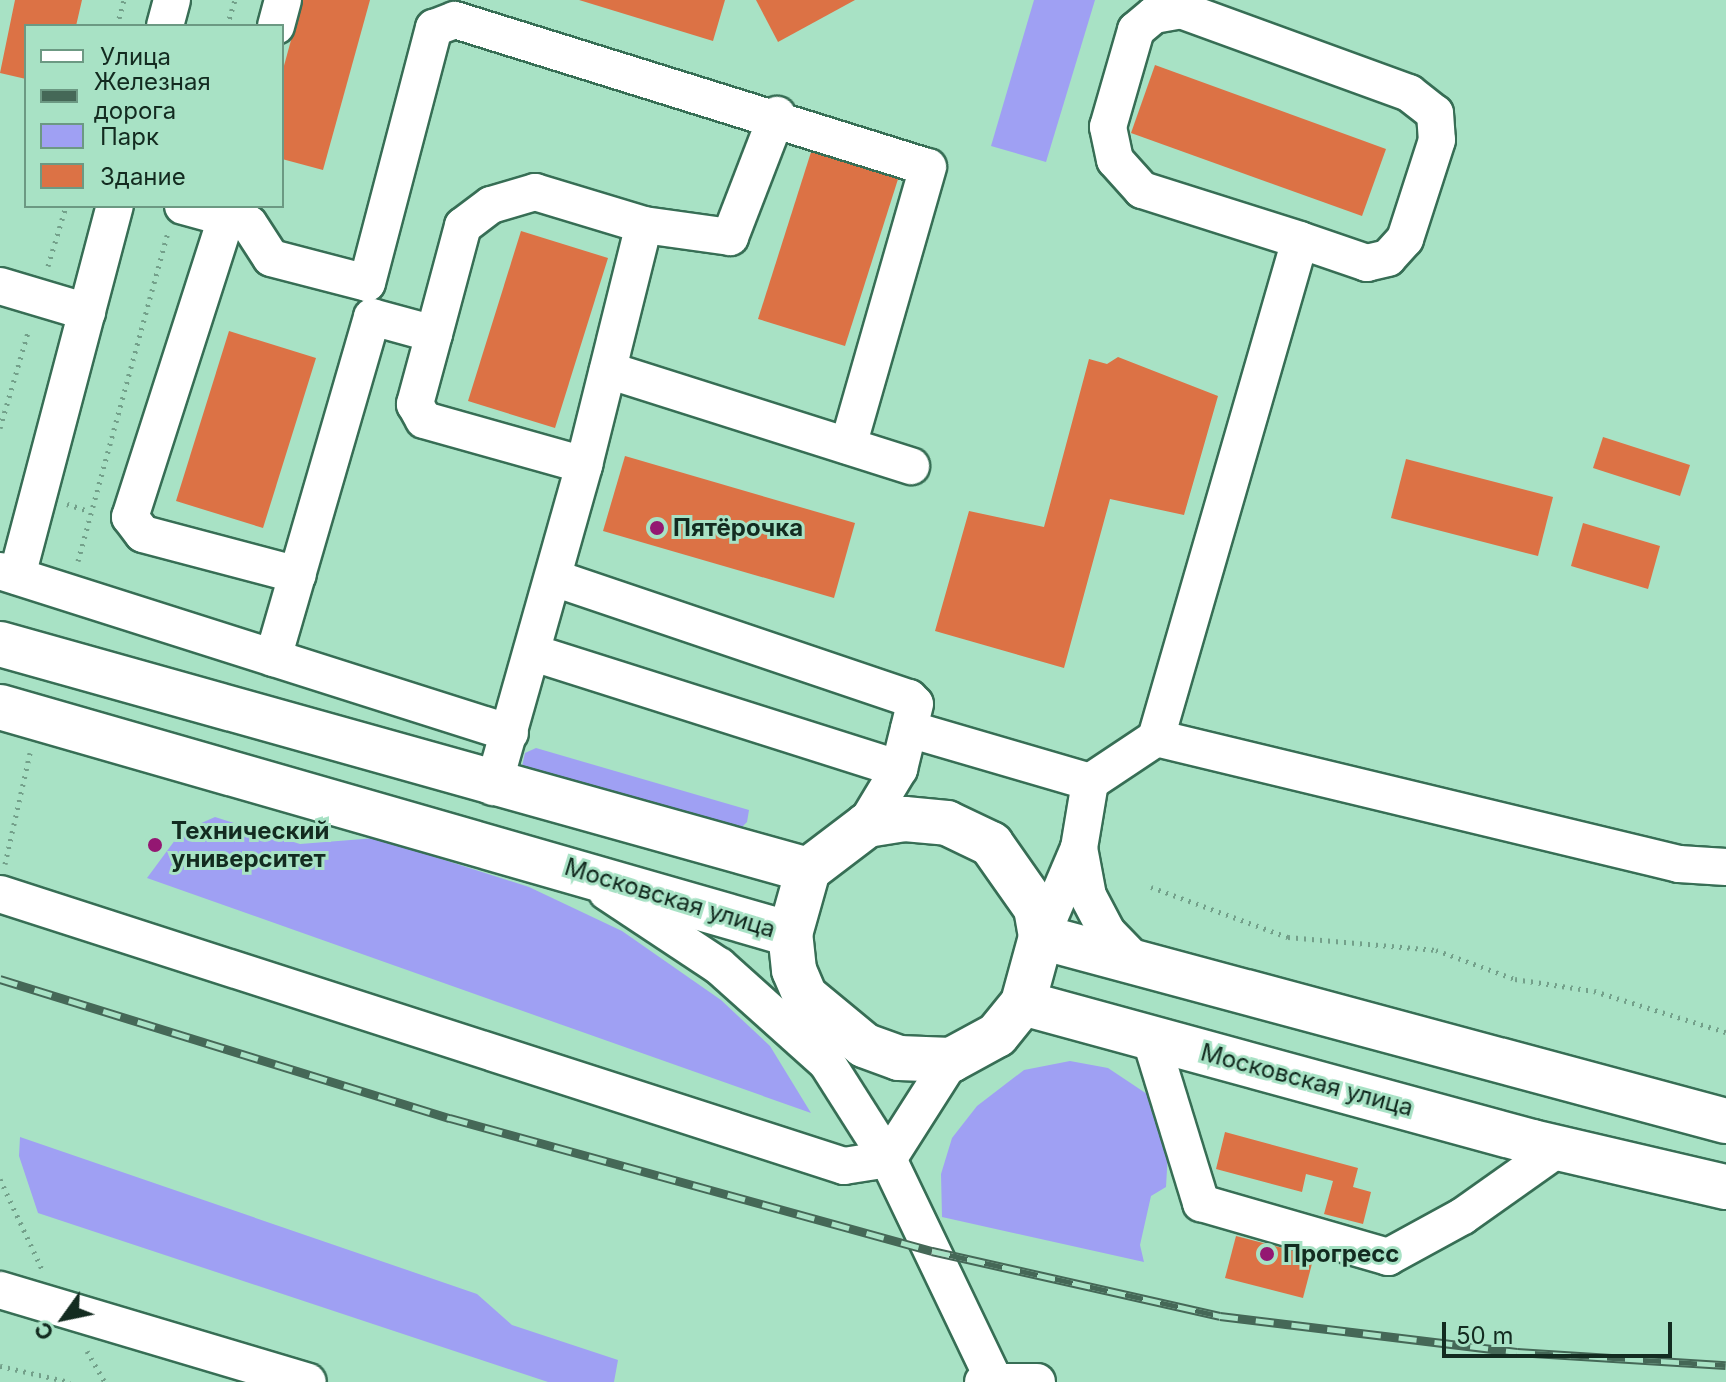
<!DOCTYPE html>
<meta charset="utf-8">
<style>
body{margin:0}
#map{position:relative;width:1726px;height:1382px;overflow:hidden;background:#a8e2c5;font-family:Inter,sans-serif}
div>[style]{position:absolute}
.green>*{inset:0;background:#9fa0f3}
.building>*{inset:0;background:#dc7245}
.path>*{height:5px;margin-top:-2.5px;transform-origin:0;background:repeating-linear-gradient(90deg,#73a08a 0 2px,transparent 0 8px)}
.roads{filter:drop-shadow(2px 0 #376e55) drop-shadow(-2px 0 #376e55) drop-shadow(0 2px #376e55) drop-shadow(0 -2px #376e55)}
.minor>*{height:36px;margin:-18px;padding:0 18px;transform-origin:18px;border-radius:18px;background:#fff}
.major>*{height:44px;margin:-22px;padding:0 22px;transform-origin:22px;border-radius:22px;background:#fff}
.rail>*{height:9px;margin-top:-4.5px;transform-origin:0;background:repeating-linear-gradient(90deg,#a8e2c5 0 18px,#456857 0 36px);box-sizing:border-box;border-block:2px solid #456857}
.dots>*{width:22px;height:22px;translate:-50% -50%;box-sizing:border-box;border:4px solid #a8e2c5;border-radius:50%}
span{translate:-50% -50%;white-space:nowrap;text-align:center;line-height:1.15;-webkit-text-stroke:6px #a8e2c5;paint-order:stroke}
.poi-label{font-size:24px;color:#132b20;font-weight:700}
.left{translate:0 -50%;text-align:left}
.street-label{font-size:24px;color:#132b20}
.legend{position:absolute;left:24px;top:24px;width:260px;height:184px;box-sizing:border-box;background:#a8e2c5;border:2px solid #6c9983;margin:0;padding:10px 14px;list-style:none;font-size:24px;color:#132b20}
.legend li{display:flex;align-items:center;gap:16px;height:40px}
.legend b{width:40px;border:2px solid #6c9983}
.north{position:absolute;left:24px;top:1278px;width:80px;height:80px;-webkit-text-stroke:6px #a8e2c5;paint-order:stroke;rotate:237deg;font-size:22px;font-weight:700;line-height:32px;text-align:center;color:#132b20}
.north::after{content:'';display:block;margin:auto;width:28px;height:36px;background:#132b20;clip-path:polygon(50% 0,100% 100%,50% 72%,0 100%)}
.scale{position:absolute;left:1442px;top:1322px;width:230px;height:36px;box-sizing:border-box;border:4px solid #132b20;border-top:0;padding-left:10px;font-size:24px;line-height:28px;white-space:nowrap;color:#132b20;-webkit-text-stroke:6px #a8e2c5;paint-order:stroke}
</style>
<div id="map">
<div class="green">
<div style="clip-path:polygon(1034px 0,1095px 0,1046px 162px,991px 146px)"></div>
<div style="clip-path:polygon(536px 748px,749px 810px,747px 822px,739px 830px,521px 771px,525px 753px)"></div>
<div style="clip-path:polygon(215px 817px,300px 844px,376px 838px,529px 887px,622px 931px,721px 1000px,770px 1046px,811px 1113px,147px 878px,181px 832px)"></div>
<div style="clip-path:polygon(1070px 1061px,1108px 1068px,1150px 1096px,1168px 1152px,1166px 1187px,1151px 1196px,1140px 1245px,1144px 1262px,942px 1217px,941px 1174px,952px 1138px,977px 1106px,1024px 1070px)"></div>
<div style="clip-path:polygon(20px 1137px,477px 1294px,512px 1325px,618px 1360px,614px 1382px,548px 1382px,38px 1213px,19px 1156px)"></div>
</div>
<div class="building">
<div style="clip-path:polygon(15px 0,82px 0,76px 26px,26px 26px,26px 79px,0 73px)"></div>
<div style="clip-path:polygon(302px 0,370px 0,323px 170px,282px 159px,282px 73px)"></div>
<div style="clip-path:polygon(579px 0,725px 0,713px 41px)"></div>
<div style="clip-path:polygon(756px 0,855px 0,778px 42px)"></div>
<div style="clip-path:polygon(1155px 65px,1386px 149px,1362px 216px,1131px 133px)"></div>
<div style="clip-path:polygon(812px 149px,899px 176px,845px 346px,758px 319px)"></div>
<div style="clip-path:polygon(521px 231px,608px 258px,555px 428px,468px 401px)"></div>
<div style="clip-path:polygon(229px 331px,316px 358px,263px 528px,176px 501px)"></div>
<div style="clip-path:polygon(1118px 357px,1218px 396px,1184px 515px,1110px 499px,1064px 668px,935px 631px,969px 511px,1044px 527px,1089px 359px,1107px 364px)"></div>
<div style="clip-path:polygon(1603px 437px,1690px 465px,1680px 496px,1593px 468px)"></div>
<div style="clip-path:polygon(625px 456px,855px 523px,834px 598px,603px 531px)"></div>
<div style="clip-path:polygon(1406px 459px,1553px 497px,1538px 556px,1391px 518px)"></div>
<div style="clip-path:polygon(1583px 523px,1660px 546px,1648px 589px,1571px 566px)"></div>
<div style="clip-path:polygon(1225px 1132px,1358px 1168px,1353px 1187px,1371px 1192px,1363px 1224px,1324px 1214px,1333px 1181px,1306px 1174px,1302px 1192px,1216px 1169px)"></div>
<div style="clip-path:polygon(1236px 1236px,1314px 1256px,1303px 1298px,1225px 1278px)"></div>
</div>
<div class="path">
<div style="left:117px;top:26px;width:27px;rotate:-75deg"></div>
<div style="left:227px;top:26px;width:27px;rotate:-73deg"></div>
<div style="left:48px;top:266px;width:63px;rotate:-73.3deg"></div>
<div style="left:0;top:428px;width:103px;rotate:-73.7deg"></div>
<div style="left:67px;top:504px;width:23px;rotate:18deg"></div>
<div style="left:78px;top:561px;width:342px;rotate:-74.7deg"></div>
<div style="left:5px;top:864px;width:114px;rotate:-77.3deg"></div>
<div style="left:1151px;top:887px;width:146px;rotate:20.1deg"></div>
<div style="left:1288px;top:937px;width:149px;rotate:5deg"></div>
<div style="left:1436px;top:950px;width:84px;rotate:20.2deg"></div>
<div style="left:1515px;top:979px;width:80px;rotate:8.6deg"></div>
<div style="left:1594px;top:991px;width:138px;rotate:17.3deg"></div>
<div style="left:0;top:1179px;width:99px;rotate:65deg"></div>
<div style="left:87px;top:1351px;width:36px;rotate:60deg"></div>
<div style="left:0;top:1366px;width:72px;rotate:12.9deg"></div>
</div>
<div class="roads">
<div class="minor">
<div style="left:165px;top:26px;width:27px;rotate:-75deg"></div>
<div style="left:276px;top:26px;width:27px;rotate:-75deg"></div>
<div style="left:183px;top:206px;width:68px;rotate:15.3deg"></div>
<div style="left:249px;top:224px;width:40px;rotate:57.1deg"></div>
<div style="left:271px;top:258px;width:99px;rotate:14.6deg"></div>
<div style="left:367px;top:283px;width:264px;rotate:-75.3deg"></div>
<div style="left:434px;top:28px;width:22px;rotate:-21deg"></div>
<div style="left:455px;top:20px;width:495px;rotate:17.3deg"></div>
<div style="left:928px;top:167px;width:290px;rotate:106deg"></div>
<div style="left:230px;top:206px;width:327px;rotate:107.8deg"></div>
<div style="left:130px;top:517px;width:21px;rotate:53deg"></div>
<div style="left:143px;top:534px;width:160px;rotate:14.8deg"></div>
<div style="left:0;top:286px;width:91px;rotate:16.6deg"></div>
<div style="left:434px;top:334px;width:73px;rotate:105.2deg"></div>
<div style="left:415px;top:404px;width:18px;rotate:61deg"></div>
<div style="left:424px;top:420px;width:166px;rotate:15.7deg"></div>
<div style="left:584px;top:465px;width:247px;rotate:-76deg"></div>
<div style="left:608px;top:370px;width:318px;rotate:17.6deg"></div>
<div style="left:0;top:571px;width:535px;rotate:17.62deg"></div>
<div style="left:17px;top:576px;width:383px;rotate:-75.2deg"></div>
<div style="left:557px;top:579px;width:372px;rotate:18.7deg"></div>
<div style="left:909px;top:698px;width:8px;rotate:45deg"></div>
<div style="left:915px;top:704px;width:67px;rotate:103.8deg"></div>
<div style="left:899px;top:769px;width:68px;rotate:121.1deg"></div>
<div style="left:534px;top:653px;width:383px;rotate:17.6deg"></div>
<div style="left:273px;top:658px;width:355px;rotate:-73.8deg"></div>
<div style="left:372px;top:317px;width:64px;rotate:15.3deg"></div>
<div style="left:434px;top:334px;width:112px;rotate:-75deg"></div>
<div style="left:463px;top:226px;width:35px;rotate:-37deg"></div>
<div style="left:491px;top:205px;width:46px;rotate:-16.5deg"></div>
<div style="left:535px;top:192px;width:114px;rotate:16.8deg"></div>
<div style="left:644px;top:225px;width:87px;rotate:7.9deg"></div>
<div style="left:730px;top:237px;width:131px;rotate:-68.9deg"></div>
<div style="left:909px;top:729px;width:189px;rotate:16.3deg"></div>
<div style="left:1156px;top:738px;width:538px;rotate:13.55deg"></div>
<div style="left:1679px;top:864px;width:47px;rotate:3.7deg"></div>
<div style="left:493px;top:787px;width:335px;rotate:-74.2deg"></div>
<div style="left:607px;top:892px;width:134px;rotate:33.5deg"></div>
<div style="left:719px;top:966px;width:145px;rotate:41.9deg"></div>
<div style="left:827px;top:1063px;width:114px;rotate:57.6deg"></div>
<div style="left:888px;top:1159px;width:243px;rotate:64.4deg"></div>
<div style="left:0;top:894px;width:887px;rotate:17.86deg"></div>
<div style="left:844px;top:1166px;width:45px;rotate:-9deg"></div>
<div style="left:1041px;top:937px;width:97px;rotate:-66.9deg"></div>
<div style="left:1139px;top:965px;width:46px;rotate:-134.1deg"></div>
<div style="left:1107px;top:932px;width:41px;rotate:-117.8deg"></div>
<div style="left:1088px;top:896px;width:49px;rotate:-100.6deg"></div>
<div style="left:1079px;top:848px;width:67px;rotate:-80.5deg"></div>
<div style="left:1090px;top:782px;width:79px;rotate:-33.7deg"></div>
<div style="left:1156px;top:738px;width:518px;rotate:-73.87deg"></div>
<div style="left:1300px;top:240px;width:166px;rotate:-162.4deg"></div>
<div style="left:1142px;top:190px;width:40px;rotate:-132deg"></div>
<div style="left:1115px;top:160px;width:34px;rotate:-102deg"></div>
<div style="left:1108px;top:127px;width:101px;rotate:-73.9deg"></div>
<div style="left:1136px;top:30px;width:23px;rotate:-40deg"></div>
<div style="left:1154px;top:15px;width:27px;rotate:-10deg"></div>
<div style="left:1181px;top:10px;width:243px;rotate:20deg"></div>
<div style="left:1409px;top:93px;width:33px;rotate:38deg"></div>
<div style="left:1435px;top:113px;width:27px;rotate:86deg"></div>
<div style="left:1437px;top:140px;width:104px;rotate:107.9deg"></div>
<div style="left:1405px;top:239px;width:25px;rotate:132deg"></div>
<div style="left:1388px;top:258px;width:22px;rotate:167deg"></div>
<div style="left:1367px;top:263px;width:71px;rotate:-161.1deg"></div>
<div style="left:1150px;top:1037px;width:174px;rotate:72.9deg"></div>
<div style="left:1201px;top:1203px;width:195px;rotate:16.1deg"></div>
<div style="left:1388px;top:1257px;width:85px;rotate:-28.7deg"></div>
<div style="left:1463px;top:1216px;width:118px;rotate:-35.3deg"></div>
<div style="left:888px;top:1159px;width:117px;rotate:-57.5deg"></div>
<div style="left:0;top:1290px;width:321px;rotate:16.6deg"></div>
<div style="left:983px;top:1382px;width:54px"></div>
</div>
<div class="major">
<div style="left:0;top:644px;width:839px;rotate:15.63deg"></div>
<div style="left:0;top:707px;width:822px;rotate:16.03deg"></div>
<div style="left:905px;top:819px;width:42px;rotate:5.4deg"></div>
<div style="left:947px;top:823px;width:49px;rotate:25.5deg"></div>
<div style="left:991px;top:844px;width:78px;rotate:54.9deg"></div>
<div style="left:1036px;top:908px;width:29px;rotate:80deg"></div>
<div style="left:1041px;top:937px;width:68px;rotate:105.3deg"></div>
<div style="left:1023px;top:1003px;width:41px;rotate:129.1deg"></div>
<div style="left:997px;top:1035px;width:52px;rotate:151.5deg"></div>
<div style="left:951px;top:1060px;width:52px;rotate:-177.8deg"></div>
<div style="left:899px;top:1058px;width:37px;rotate:-160deg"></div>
<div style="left:864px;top:1045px;width:77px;rotate:-140.3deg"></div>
<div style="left:805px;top:996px;width:28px;rotate:-113deg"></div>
<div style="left:794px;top:970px;width:36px;rotate:-96deg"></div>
<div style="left:790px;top:934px;width:66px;rotate:-74.3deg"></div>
<div style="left:808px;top:870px;width:74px;rotate:-37.3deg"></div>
<div style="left:867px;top:825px;width:38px;rotate:-9deg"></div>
<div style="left:1041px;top:937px;width:709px;rotate:15.04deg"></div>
<div style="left:1023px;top:1003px;width:528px;rotate:15.27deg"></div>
<div style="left:1532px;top:1142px;width:199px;rotate:13.1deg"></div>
</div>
</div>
<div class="rail">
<div style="left:0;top:979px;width:471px;rotate:17.2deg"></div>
<div style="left:450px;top:1118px;width:500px;rotate:15.43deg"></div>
<div style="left:932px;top:1251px;width:295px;rotate:12.7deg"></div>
<div style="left:1220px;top:1316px;width:299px;rotate:6.9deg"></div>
<div style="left:1517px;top:1352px;width:209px;rotate:3.6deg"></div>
</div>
<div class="dots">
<div style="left:657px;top:528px;background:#941772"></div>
<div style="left:155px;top:845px;background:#941772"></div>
<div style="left:1267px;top:1254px;background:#941772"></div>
</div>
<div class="poi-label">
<span class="left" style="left:673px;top:528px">Пятёрочка</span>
<span class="left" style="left:171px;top:845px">Технический<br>университет</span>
<span class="left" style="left:1283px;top:1254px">Прогресс</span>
</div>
<div class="street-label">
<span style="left:670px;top:898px;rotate:17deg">Московская улица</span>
<span style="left:1307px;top:1080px;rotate:15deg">Московская улица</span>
</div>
<ul class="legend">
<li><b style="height:10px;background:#fff"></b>Улица</li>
<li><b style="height:10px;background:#456857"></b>Железная дорога</li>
<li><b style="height:22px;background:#9fa0f3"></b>Парк</li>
<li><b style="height:22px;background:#dc7245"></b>Здание</li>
</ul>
<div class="north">С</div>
<div class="scale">50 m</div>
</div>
